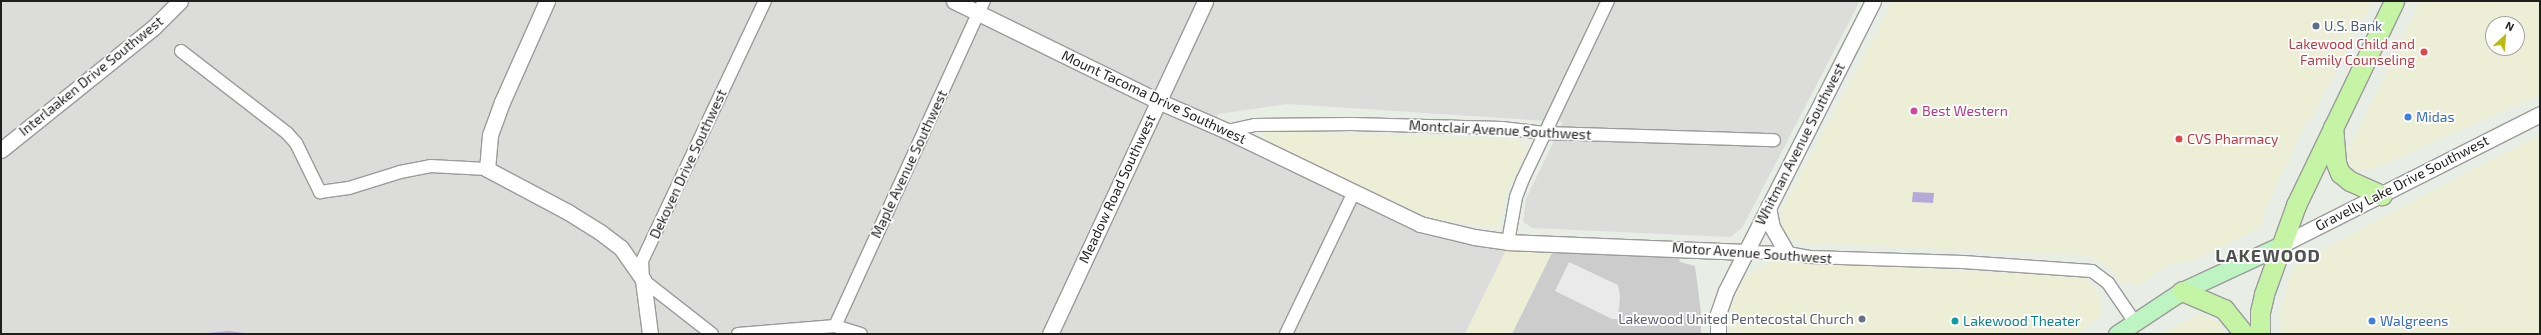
<!DOCTYPE html>
<style>
body{margin:0}
#map{position:relative;width:2541px;height:335px;overflow:hidden;background:#e8eee5;font-family:"Exo 2",sans-serif}
div>[style]{position:absolute}
.residential>*{inset:0;background:#dcdcdb}
.commercial>*{inset:0;background:#eceed6}
.religious>*{inset:0;background:#ccc}
.parking>*{inset:0;background:#eaeaea}
.water>*{inset:0;background:#b5a9d9}
.roads{filter:drop-shadow(1px 0 #9b9b9b) drop-shadow(-1px 0 #9b9b9b) drop-shadow(0 1px #9b9b9b) drop-shadow(0 -1px #9b9b9b)}
.minor>*{height:12px;margin:-6px;padding:0 6px;transform-origin:6px;border-radius:6px;background:#fff}
.tertiary>*{height:15px;margin:-7.5px;padding:0 7.5px;transform-origin:7.5px;border-radius:7.5px;background:#fff}
.secondary>*{height:17px;margin:-8.5px;padding:0 8.5px;transform-origin:8.5px;border-radius:8.5px;background:#bdf4c1}
.primary>*{height:19px;margin:-9.5px;padding:0 9.5px;transform-origin:9.5px;border-radius:9.5px;background:#c5f5a4}
.dots>*{width:11px;height:11px;translate:-50% -50%;box-sizing:border-box;border:2px solid #fff;border-radius:50%}
span{translate:-50% -50%;white-space:nowrap;text-align:center;line-height:1.15;-webkit-text-stroke:3.5px #fff;paint-order:stroke}
.service-label{font-size:14px;color:#4e5e75}
.left{translate:0 -50%;text-align:left}
.health-label{font-size:14px;color:#be3a42}
.right{translate:-100% -50%;text-align:right}
.street-label{font-size:14px;color:#1e1e1e}
.hotel-label{font-size:14px;color:#b23c85}
.shop-label{font-size:14px;color:#366cbe}
.worship-label{font-size:14px;color:#5b616d}
.culture-label{font-size:14px;color:#0d838f}
.district-label{font-size:18px;color:#515151;font-weight:700;letter-spacing:1px}
.frame{position:absolute;inset:0;border:2px solid #1e1e1e;pointer-events:none}
.north{position:absolute;left:2485px;top:16px;width:40px;height:40px;box-sizing:border-box;background:#fff;border:1px solid #a5a5a5;border-radius:50%;rotate:26deg;font-size:11px;font-weight:700;line-height:16px;text-align:center;color:#1e1e1e}
.north::after{content:'';display:block;margin:auto;width:14px;height:18px;background:#b9bd10;clip-path:polygon(50% 0,100% 100%,50% 72%,0 100%)}
</style>
<div id="map">
<div class="residential">
<div style="clip-path:polygon(1px 1px,1860px 1px,1742px 228px,1730px 237px,1532px 228px,1523px 222px,1526px 199px,1563px 122px,1287px 104px,1218px 114px,1210px 132px,1420px 234px,1506px 250px,1465px 334px,253px 334px,228px 331px,195px 334px,1px 334px)"></div>
</div>
<div class="commercial">
<div style="clip-path:polygon(1893px 1px,2373px 1px,2310px 121px,2306px 123px,2263px 214px,2264px 220px,2261px 225px,2253px 231px,2191px 261px,2170px 264px,2139px 286px,2126px 282px,2122px 285px,2108px 266px,2086px 255px,1804px 243px,1792px 239px,1784px 231px,1781px 215px,1784px 206px)"></div>
<div style="clip-path:polygon(evenodd,2420px 1px,2540px 1px,2540px 95px,2371px 170px,2355px 170px,2351px 166px,2348px 151px,2420px 1px,2493px 24px,2517px 24px,2517px 48px,2493px 48px,2493px 24px)"></div>
<div style="clip-path:polygon(1270px 131px,1514px 139px,1520px 140px,1527px 151px,1508px 189px,1500px 219px,1500px 229px,1430px 218px,1272px 144px,1264px 139px,1264px 132px)"></div>
<div style="clip-path:polygon(2540px 134px,2540px 334px,2281px 334px,2280px 316px,2283px 301px,2292px 270px,2300px 261px)"></div>
<div style="clip-path:polygon(1506px 250px,1553px 251px,1512px 334px,1465px 334px)"></div>
<div style="clip-path:polygon(1768px 261px,2084px 277px,2097px 290px,2102px 307px,2100px 316px,2078px 334px,1731px 334px,1729px 325px,1733px 303px,1744px 278px,1757px 269px,1768px 266px)"></div>
<div style="clip-path:polygon(2198px 314px,2220px 323px,2225px 334px,2161px 334px)"></div>
</div>
<div class="religious">
<div style="clip-path:polygon(1553px 251px,1678px 255px,1680px 262px,1695px 266px,1701px 313px,1701px 334px,1512px 334px)"></div>
</div>
<div class="parking">
<div style="clip-path:polygon(1569px 262px,1618px 285px,1620px 296px,1618px 319px,1612px 319px,1555px 291px)"></div>
</div>
<div class="water">
<div style="clip-path:polygon(1913px 192px,1934px 193px,1933px 203px,1912px 202px)"></div>
<div style="clip-path:polygon(228px 331px,253px 334px,195px 334px,196px 334px)"></div>
</div>
<div class="roads">
<div class="minor">
<div style="left:181px;top:51px;width:134px;rotate:37.7deg"></div>
<div style="left:287px;top:133px;width:13px;rotate:48deg"></div>
<div style="left:296px;top:143px;width:55px;rotate:63.9deg"></div>
<div style="left:320px;top:192px;width:29px;rotate:-8deg"></div>
<div style="left:349px;top:188px;width:53px;rotate:-17.4deg"></div>
<div style="left:400px;top:172px;width:31px;rotate:-11deg"></div>
<div style="left:430px;top:166px;width:57px;rotate:3deg"></div>
<div style="left:1227px;top:131px;width:29px;rotate:-12deg"></div>
<div style="left:1255px;top:125px;width:97px;rotate:-0.6deg"></div>
<div style="left:1352px;top:124px;width:150px;rotate:1.5deg"></div>
<div style="left:1502px;top:128px;width:43px;rotate:6.6deg"></div>
<div style="left:1545px;top:133px;width:229px;rotate:1.8deg"></div>
<div style="left:1508px;top:242px;width:46px;rotate:-79.9deg"></div>
<div style="left:1516px;top:197px;width:19px;rotate:-69deg"></div>
<div style="left:1523px;top:179px;width:197px;rotate:-64.5deg"></div>
<div style="left:1745px;top:252px;width:42px;rotate:1.4deg"></div>
<div style="left:1787px;top:253px;width:23px;rotate:10deg"></div>
<div style="left:1810px;top:257px;width:153px;rotate:1.9deg"></div>
<div style="left:1963px;top:262px;width:129px;rotate:4deg"></div>
<div style="left:2092px;top:271px;width:20px;rotate:37deg"></div>
<div style="left:2108px;top:283px;width:46px;rotate:55.6deg"></div>
<div style="left:835px;top:326px;width:358px;rotate:-65.4deg"></div>
<div style="left:712px;top:334px;width:88px;rotate:-142deg"></div>
<div style="left:643px;top:280px;width:19px;rotate:-93deg"></div>
<div style="left:642px;top:261px;width:288px;rotate:-64.7deg"></div>
<div style="left:738px;top:334px;width:97px;rotate:-4.7deg"></div>
<div style="left:835px;top:326px;width:27px;rotate:17deg"></div>
<div style="left:1286px;top:334px;width:155px;rotate:-64.4deg"></div>
</div>
<div class="tertiary">
<div style="left:547px;top:1px;width:111px;rotate:114deg"></div>
<div style="left:502px;top:102px;width:35px;rotate:110deg"></div>
<div style="left:490px;top:135px;width:34px;rotate:95deg"></div>
<div style="left:487px;top:169px;width:92px;rotate:28deg"></div>
<div style="left:568px;top:212px;width:38px;rotate:32deg"></div>
<div style="left:600px;top:232px;width:26px;rotate:37deg"></div>
<div style="left:621px;top:248px;width:39px;rotate:55deg"></div>
<div style="left:643px;top:280px;width:54px;rotate:82.6deg"></div>
<div style="left:954px;top:1px;width:227px;rotate:26.1deg"></div>
<div style="left:1158px;top:101px;width:75px;rotate:23.5deg"></div>
<div style="left:1227px;top:131px;width:214px;rotate:25.7deg"></div>
<div style="left:1420px;top:224px;width:56px;rotate:13.5deg"></div>
<div style="left:1474px;top:237px;width:34px;rotate:8deg"></div>
<div style="left:1508px;top:242px;width:237px;rotate:2.4deg"></div>
<div style="left:1px;top:150px;width:195px;rotate:-38.8deg"></div>
<div style="left:153px;top:28px;width:38px;rotate:-45deg"></div>
<div style="left:1768px;top:207px;width:20px;rotate:79deg"></div>
<div style="left:1772px;top:227px;width:30px;rotate:60deg"></div>
<div style="left:2281px;top:245px;width:290px;rotate:-26.8deg"></div>
<div style="left:1050px;top:334px;width:367px;rotate:-65deg"></div>
<div style="left:1718px;top:334px;width:20px;rotate:-90deg"></div>
<div style="left:1718px;top:314px;width:24px;rotate:-71deg"></div>
<div style="left:1726px;top:291px;width:325px;rotate:-63.1deg"></div>
</div>
<div class="secondary">
<div style="left:2117px;top:334px;width:78px;rotate:-33.5deg"></div>
<div style="left:2182px;top:291px;width:109px;rotate:-24.9deg"></div>
</div>
<div class="primary">
<div style="left:2333px;top:127px;width:36px;rotate:85deg"></div>
<div style="left:2336px;top:163px;width:11px;rotate:68deg"></div>
<div style="left:2340px;top:173px;width:13px;rotate:39deg"></div>
<div style="left:2350px;top:181px;width:35px;rotate:24deg"></div>
<div style="left:2182px;top:291px;width:46px;rotate:23.2deg"></div>
<div style="left:2224px;top:309px;width:32px;rotate:51deg"></div>
<div style="left:2260px;top:334px;width:22px;rotate:-90deg"></div>
<div style="left:2260px;top:312px;width:18px;rotate:-77deg"></div>
<div style="left:2264px;top:294px;width:95px;rotate:-70.2deg"></div>
<div style="left:2296px;top:205px;width:226px;rotate:-64.3deg"></div>
</div>
</div>
<div class="dots">
<div style="left:2316px;top:26px;background:#5c6f8a"></div>
<div style="left:2424px;top:52px;background:#e0444e"></div>
<div style="left:1914px;top:111px;background:#d1479c"></div>
<div style="left:2408px;top:117px;background:#3f7fe0"></div>
<div style="left:2179px;top:139px;background:#e0444e"></div>
<div style="left:1862px;top:319px;background:#6b7280"></div>
<div style="left:1955px;top:321px;background:#0f9aa8"></div>
<div style="left:2372px;top:321px;background:#3f7fe0"></div>
</div>
<div class="service-label">
<span class="left" style="left:2324px;top:26px">U.S. Bank</span>
</div>
<div class="health-label">
<span class="right" style="left:2415px;top:52px">Lakewood Child and<br>Family Counseling</span>
<span class="left" style="left:2187px;top:139px">CVS Pharmacy</span>
</div>
<div class="street-label">
<span style="left:91px;top:76px;rotate:-39deg">Interlaaken Drive Southwest</span>
<span style="left:1154px;top:97px;rotate:25deg">Mount Tacoma Drive Southwest</span>
<span style="left:1500px;top:130px;rotate:3deg">Montclair Avenue Southwest</span>
<span style="left:1800px;top:144px;rotate:-63deg">Whitman Avenue Southwest</span>
<span style="left:688px;top:164px;rotate:-65deg">Dekoven Drive Southwest</span>
<span style="left:909px;top:164px;rotate:-65deg">Maple Avenue Southwest</span>
<span style="left:2402px;top:183px;rotate:-27deg">Gravelly Lake Drive Southwest</span>
<span style="left:1117px;top:189px;rotate:-65deg">Meadow Road Southwest</span>
<span style="left:1752px;top:253px;rotate:4deg">Motor Avenue Southwest</span>
</div>
<div class="hotel-label">
<span class="left" style="left:1922px;top:111px">Best Western</span>
</div>
<div class="shop-label">
<span class="left" style="left:2416px;top:117px">Midas</span>
<span class="left" style="left:2380px;top:321px">Walgreens</span>
</div>
<div class="worship-label">
<span class="right" style="left:1854px;top:319px">Lakewood United Pentecostal Church</span>
</div>
<div class="culture-label">
<span class="left" style="left:1963px;top:321px">Lakewood Theater</span>
</div>
<div class="district-label">
<span style="left:2268px;top:255px">LAKEWOOD</span>
</div>
<div class="frame"></div>
<div class="north">N</div>
</div>
